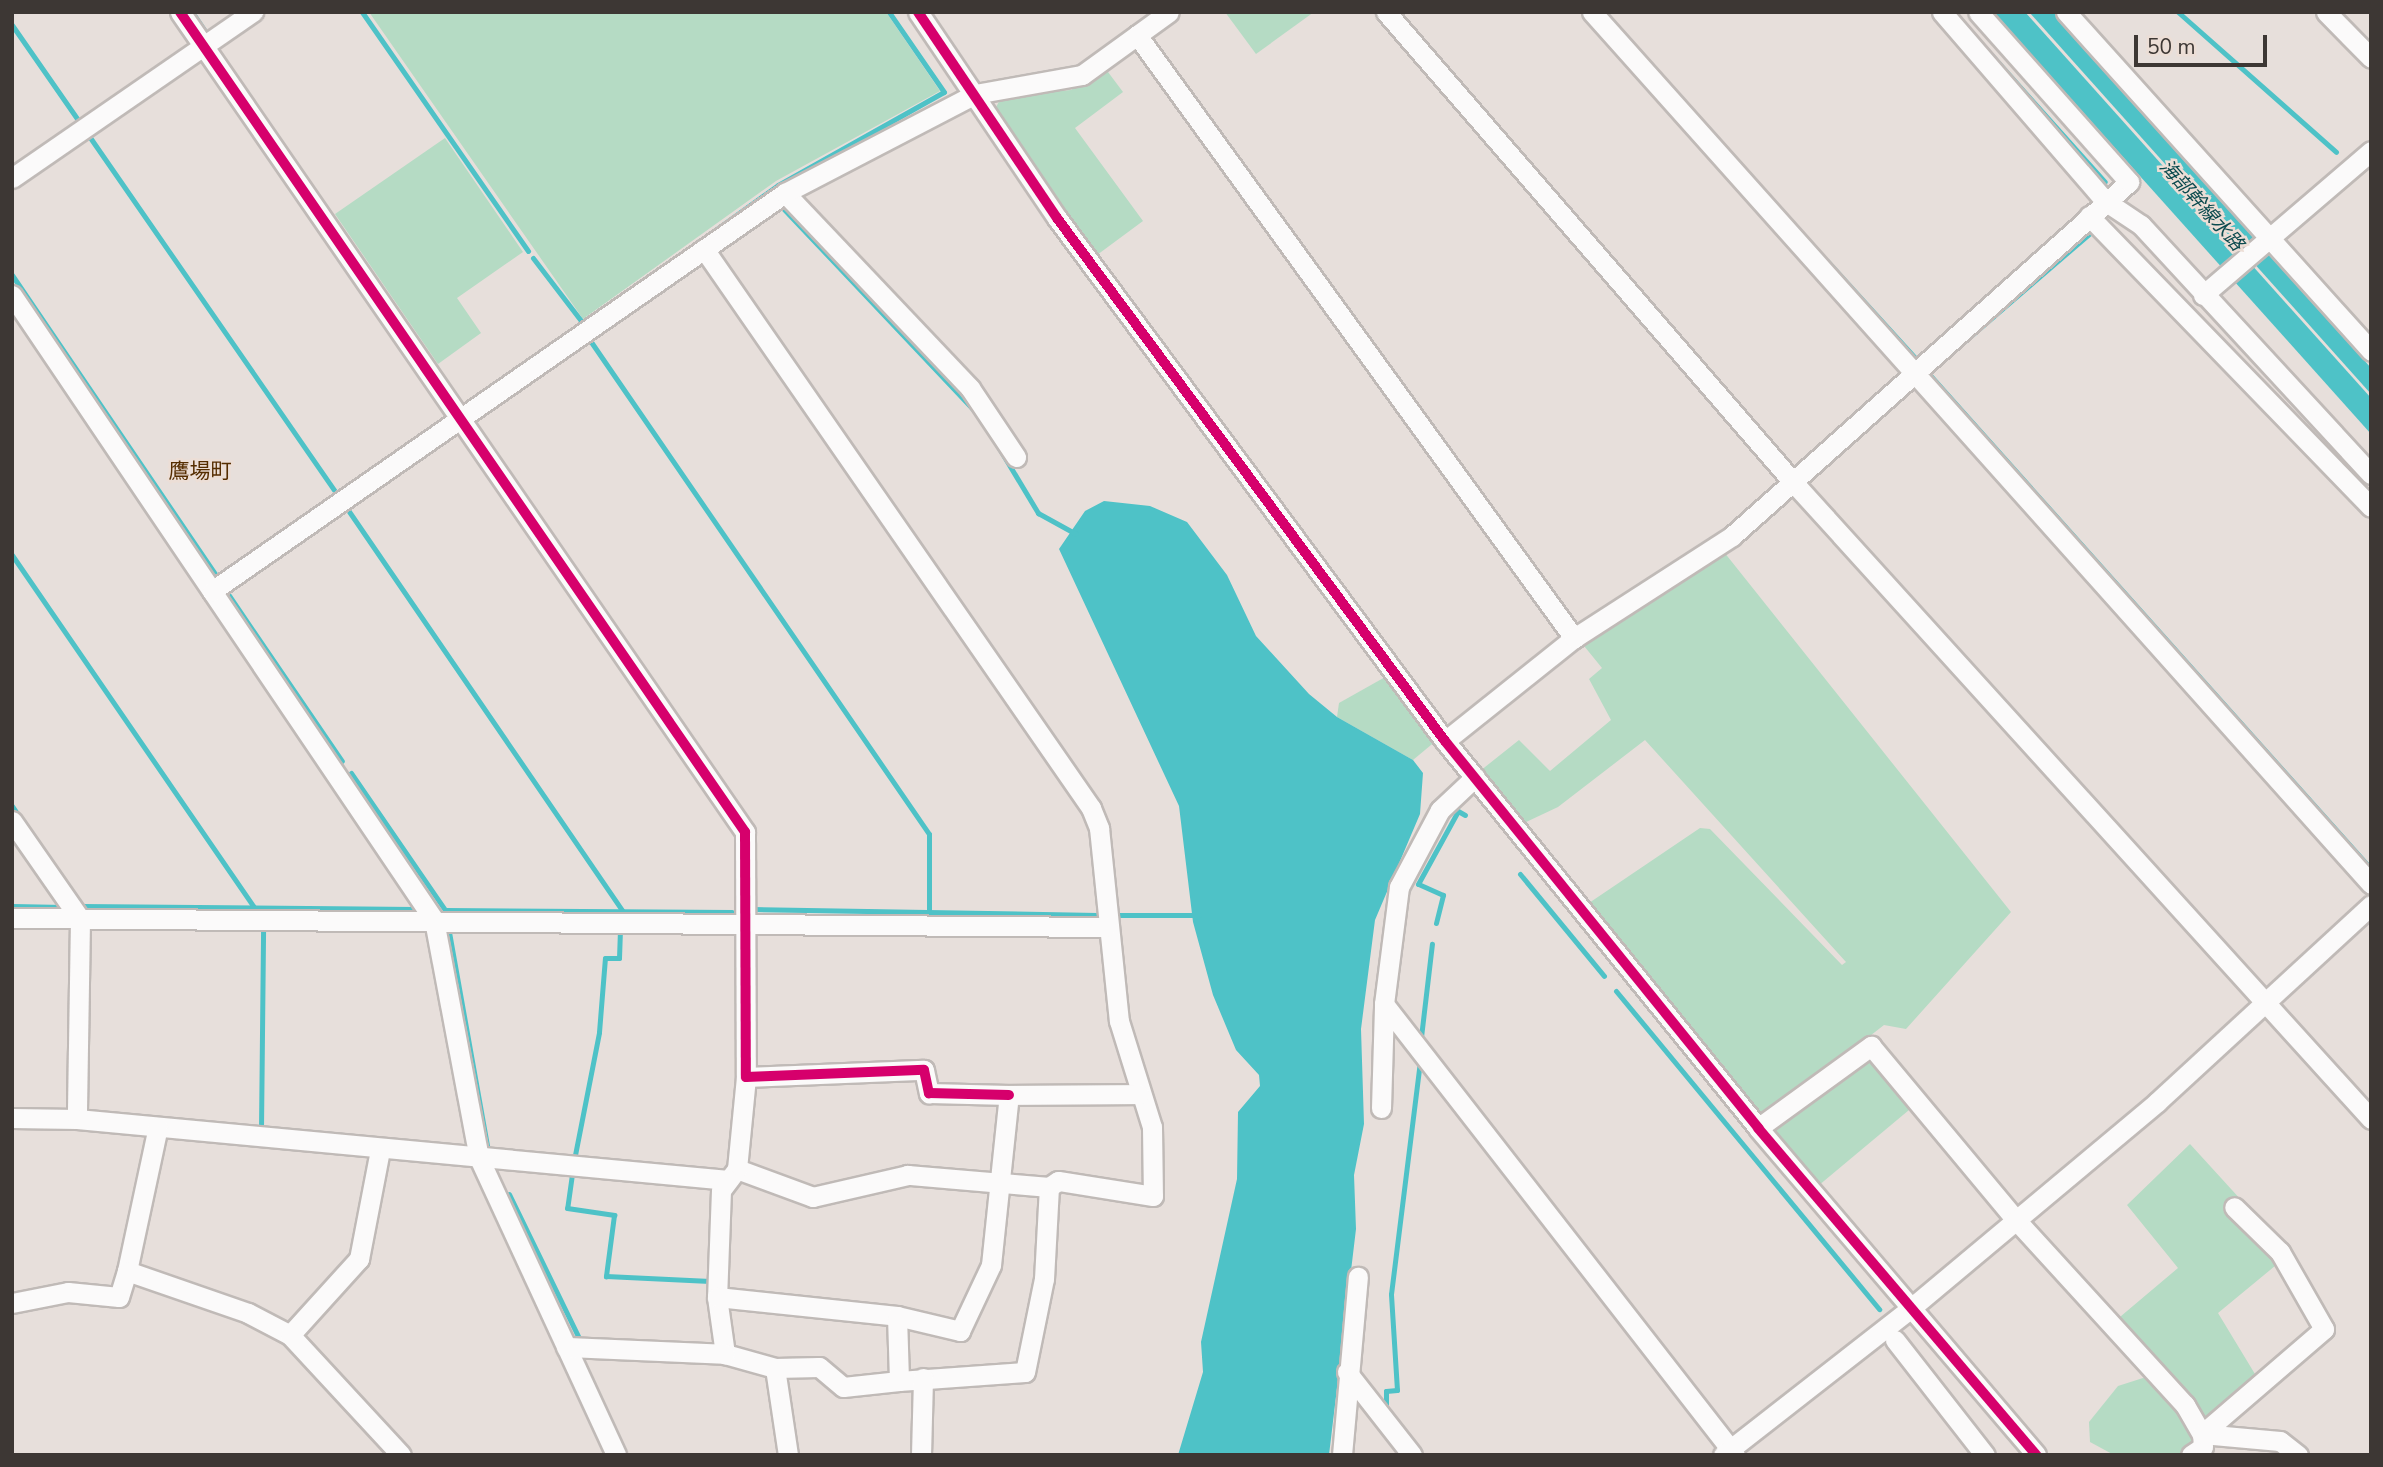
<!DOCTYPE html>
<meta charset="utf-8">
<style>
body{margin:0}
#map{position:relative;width:2383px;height:1467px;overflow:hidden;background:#e7dfdb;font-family:"Nunito Sans","Noto Sans JP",sans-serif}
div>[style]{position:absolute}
.green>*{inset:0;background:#b5dbc4}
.water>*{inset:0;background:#4ec2c7}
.stream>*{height:5px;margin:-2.5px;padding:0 2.5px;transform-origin:2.5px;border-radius:2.5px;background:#4ec2c7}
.roads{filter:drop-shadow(2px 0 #c0bab7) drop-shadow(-2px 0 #c0bab7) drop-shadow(0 2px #c0bab7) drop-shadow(0 -2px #c0bab7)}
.minor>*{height:19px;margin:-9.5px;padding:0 9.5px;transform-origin:9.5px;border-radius:9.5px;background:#fbfafa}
.cycleway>*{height:10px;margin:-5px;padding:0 5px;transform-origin:5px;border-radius:5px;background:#d6006c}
span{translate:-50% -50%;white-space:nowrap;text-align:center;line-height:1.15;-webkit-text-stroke:5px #ecded6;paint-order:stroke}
.water-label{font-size:19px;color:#0b4a4e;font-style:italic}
.quarter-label{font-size:21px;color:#552d00}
.frame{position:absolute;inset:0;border:14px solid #3d3734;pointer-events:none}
.scale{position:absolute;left:2134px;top:35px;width:133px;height:32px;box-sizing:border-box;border:4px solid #3d3734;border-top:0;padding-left:9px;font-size:21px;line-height:24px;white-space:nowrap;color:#3d3734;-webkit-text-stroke:5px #ecded6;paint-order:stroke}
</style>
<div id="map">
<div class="green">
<div style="clip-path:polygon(369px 12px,886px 12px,940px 91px,776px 181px,583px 319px)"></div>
<div style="clip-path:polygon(1225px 12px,1314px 12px,1256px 54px)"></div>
<div style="clip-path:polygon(1105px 68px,1123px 92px,1075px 128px,1143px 221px,1097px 255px,995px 109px,1002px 96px,1071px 90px)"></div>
<div style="clip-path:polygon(445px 138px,523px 252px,457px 298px,481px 333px,438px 364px,335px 214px)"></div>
<div style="clip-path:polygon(1724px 552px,2011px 912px,1906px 1029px,1884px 1025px,1767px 1116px,1757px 1115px,1589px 903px,1700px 828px,1710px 829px,1842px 965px,1846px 962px,1645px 740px,1558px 807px,1524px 823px,1480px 771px,1519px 740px,1550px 771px,1611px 720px,1589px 679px,1602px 668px,1580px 641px)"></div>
<div style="clip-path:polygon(1387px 676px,1437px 740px,1413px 760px,1337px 717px,1339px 703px)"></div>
<div style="clip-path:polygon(1864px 1055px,1875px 1056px,1915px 1105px,1818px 1186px,1772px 1130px)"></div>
<div style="clip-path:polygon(2190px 1144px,2242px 1201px,2232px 1210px,2281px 1261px,2218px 1313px,2258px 1379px,2204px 1427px,2114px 1322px,2178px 1268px,2127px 1205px)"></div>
<div style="clip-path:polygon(2143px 1378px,2157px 1379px,2198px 1437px,2184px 1455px,2114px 1455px,2090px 1442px,2089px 1422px,2118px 1386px)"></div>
</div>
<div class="water">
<div style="clip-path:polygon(1993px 12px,2025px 12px,2371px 398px,2371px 434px)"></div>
<div style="clip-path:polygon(2029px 12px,2053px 12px,2371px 368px,2371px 394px)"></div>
<div style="clip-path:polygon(1104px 501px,1150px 506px,1187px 522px,1227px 575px,1256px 636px,1309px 694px,1337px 717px,1413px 760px,1423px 773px,1420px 814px,1375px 920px,1361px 1029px,1364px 1124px,1354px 1175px,1356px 1229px,1329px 1455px,1178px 1455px,1203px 1372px,1201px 1342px,1237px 1179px,1238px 1112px,1260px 1086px,1259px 1075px,1236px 1050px,1213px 995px,1193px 922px,1179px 806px,1059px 549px,1085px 511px)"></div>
</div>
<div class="stream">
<div style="left:192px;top:12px;width:23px;rotate:56deg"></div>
<div style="left:362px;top:12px;width:291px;rotate:55.2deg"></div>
<div style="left:2178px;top:12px;width:211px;rotate:41.5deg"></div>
<div style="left:12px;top:25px;width:116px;rotate:55.2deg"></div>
<div style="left:1986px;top:49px;width:178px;rotate:48.2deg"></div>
<div style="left:89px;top:136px;width:434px;rotate:55.3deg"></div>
<div style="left:780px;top:205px;width:281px;rotate:46.6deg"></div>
<div style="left:2090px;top:233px;width:214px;rotate:139.2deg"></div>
<div style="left:1928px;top:373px;width:665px;rotate:48.23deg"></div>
<div style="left:704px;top:238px;width:91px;rotate:-35.6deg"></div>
<div style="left:778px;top:185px;width:190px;rotate:-29.3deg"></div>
<div style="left:944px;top:92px;width:97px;rotate:-124.5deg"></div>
<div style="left:533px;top:258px;width:81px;rotate:52.6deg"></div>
<div style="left:1827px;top:261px;width:137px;rotate:47.7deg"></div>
<div style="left:12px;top:275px;width:361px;rotate:55.8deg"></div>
<div style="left:636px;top:285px;width:70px;rotate:-34.6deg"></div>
<div style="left:587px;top:336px;width:604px;rotate:55.52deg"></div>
<div style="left:929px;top:834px;width:80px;rotate:90deg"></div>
<div style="left:996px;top:443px;width:82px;rotate:59deg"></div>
<div style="left:1038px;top:513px;width:43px;rotate:28.9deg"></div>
<div style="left:346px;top:507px;width:490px;rotate:55.6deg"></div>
<div style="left:12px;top:555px;width:429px;rotate:55.5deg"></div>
<div style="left:228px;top:594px;width:202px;rotate:55.7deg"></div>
<div style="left:351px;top:773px;width:166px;rotate:55.5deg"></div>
<div style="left:445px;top:910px;width:287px;rotate:0.4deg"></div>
<div style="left:12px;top:806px;width:14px;rotate:56deg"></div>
<div style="left:1520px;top:874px;width:132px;rotate:50.5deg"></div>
<div style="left:12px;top:906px;width:52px;rotate:1.1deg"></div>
<div style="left:80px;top:906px;width:335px;rotate:0.5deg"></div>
<div style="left:754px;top:909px;width:343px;rotate:1deg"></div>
<div style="left:1115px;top:915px;width:84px"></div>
<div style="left:1436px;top:923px;width:29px;rotate:-76deg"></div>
<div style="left:1443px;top:895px;width:27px;rotate:-156deg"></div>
<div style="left:1418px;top:884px;width:83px;rotate:-61.3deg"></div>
<div style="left:1458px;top:811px;width:8px;rotate:30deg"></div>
<div style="left:449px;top:932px;width:222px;rotate:79.9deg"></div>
<div style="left:1616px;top:991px;width:413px;rotate:50.4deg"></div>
<div style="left:1421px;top:1037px;width:94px;rotate:-83.3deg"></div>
<div style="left:261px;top:1129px;width:201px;rotate:-89.4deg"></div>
<div style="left:574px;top:1160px;width:130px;rotate:-78.9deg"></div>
<div style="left:599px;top:1032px;width:74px;rotate:-85.4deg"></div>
<div style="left:605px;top:958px;width:14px"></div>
<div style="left:619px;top:958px;width:26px;rotate:-88deg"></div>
<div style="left:572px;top:1174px;width:34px;rotate:98deg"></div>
<div style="left:567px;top:1208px;width:48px;rotate:8.5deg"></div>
<div style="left:614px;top:1215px;width:62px;rotate:97.5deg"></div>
<div style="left:606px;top:1276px;width:104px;rotate:2.8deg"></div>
<div style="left:509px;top:1194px;width:160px;rotate:64.1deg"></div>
<div style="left:1386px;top:1410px;width:19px;rotate:-90deg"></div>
<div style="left:1386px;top:1391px;width:11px;rotate:-5deg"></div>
<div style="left:1397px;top:1390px;width:96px;rotate:-93.6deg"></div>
<div style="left:1391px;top:1294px;width:235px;rotate:-82.9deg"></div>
</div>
<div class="roads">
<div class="minor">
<div style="left:180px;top:12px;width:996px;rotate:55.43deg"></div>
<div style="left:745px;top:832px;width:245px;rotate:89.8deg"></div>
<div style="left:746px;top:1077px;width:178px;rotate:-2.3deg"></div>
<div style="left:924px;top:1070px;width:24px;rotate:78deg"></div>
<div style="left:929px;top:1093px;width:80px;rotate:1.4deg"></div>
<div style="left:918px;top:12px;width:249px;rotate:56deg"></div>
<div style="left:1057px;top:218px;width:651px;rotate:53.43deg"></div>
<div style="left:1445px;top:741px;width:498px;rotate:51deg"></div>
<div style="left:1758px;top:1128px;width:429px;rotate:49.6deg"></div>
<div style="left:1386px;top:12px;width:622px;rotate:49.11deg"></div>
<div style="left:1793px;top:482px;width:860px;rotate:47.78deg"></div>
<div style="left:1592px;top:12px;width:1169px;rotate:48.22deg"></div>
<div style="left:1942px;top:12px;width:250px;rotate:49.2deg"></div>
<div style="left:2105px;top:201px;width:43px;rotate:33.7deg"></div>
<div style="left:2141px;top:225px;width:339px;rotate:47.3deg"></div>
<div style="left:2066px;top:12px;width:456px;rotate:48deg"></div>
<div style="left:2326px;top:12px;width:64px;rotate:45.6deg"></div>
<div style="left:1137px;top:35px;width:745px;rotate:54.07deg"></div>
<div style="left:12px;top:178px;width:293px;rotate:-34.6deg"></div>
<div style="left:785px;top:193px;width:269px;rotate:46.5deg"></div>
<div style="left:970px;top:388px;width:83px;rotate:56.3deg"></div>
<div style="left:2089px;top:216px;width:405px;rotate:45.9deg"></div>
<div style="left:704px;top:249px;width:680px;rotate:55.3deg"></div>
<div style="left:1091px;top:808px;width:22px;rotate:68deg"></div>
<div style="left:1099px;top:828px;width:194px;rotate:84.1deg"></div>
<div style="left:1119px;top:1021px;width:111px;rotate:72.7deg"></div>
<div style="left:1152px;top:1127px;width:69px;rotate:89.2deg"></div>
<div style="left:1153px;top:1196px;width:96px;rotate:-171deg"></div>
<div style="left:1058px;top:1181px;width:11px;rotate:146deg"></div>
<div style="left:1049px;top:1187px;width:142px;rotate:-175.1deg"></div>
<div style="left:908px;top:1175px;width:98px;rotate:167deg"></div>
<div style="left:813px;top:1197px;width:81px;rotate:-159.8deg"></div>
<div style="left:12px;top:295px;width:754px;rotate:55.97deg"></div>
<div style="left:434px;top:920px;width:242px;rotate:79.3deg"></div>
<div style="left:479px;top:1158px;width:327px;rotate:65.2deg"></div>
<div style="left:2203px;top:295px;width:221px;rotate:-40.6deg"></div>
<div style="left:212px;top:591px;width:698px;rotate:-34.78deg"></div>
<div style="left:785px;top:193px;width:214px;rotate:-27.5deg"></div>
<div style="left:975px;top:94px;width:109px;rotate:-10.1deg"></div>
<div style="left:1082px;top:75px;width:107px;rotate:-35.9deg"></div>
<div style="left:1445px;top:741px;width:165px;rotate:-38.6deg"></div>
<div style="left:1574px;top:638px;width:188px;rotate:-32.8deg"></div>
<div style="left:1732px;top:536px;width:532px;rotate:-41.72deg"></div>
<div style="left:2129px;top:182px;width:227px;rotate:-131.6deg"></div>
<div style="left:12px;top:821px;width:119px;rotate:55.2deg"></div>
<div style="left:80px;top:919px;width:200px;rotate:90.9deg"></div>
<div style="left:12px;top:918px;width:1094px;rotate:0.47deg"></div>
<div style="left:1384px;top:1004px;width:571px;rotate:52.11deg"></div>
<div style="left:746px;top:1077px;width:92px;rotate:95.6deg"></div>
<div style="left:737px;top:1169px;width:26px;rotate:127deg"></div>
<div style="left:721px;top:1190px;width:107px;rotate:92.1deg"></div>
<div style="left:717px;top:1297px;width:58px;rotate:82deg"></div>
<div style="left:725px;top:1354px;width:52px;rotate:15.6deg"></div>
<div style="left:775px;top:1368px;width:88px;rotate:81.5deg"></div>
<div style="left:1381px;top:1108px;width:104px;rotate:-88.3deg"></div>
<div style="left:1384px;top:1004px;width:118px;rotate:-82.7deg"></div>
<div style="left:1399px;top:887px;width:87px;rotate:-62deg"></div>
<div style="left:1440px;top:810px;width:48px;rotate:-43.3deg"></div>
<div style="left:12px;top:1118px;width:65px;rotate:0.9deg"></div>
<div style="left:77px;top:1119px;width:654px;rotate:5.35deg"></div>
<div style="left:1758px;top:1128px;width:140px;rotate:-36deg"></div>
<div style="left:1871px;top:1046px;width:226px;rotate:50.2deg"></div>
<div style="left:2016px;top:1220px;width:251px;rotate:47.6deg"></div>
<div style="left:2185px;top:1405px;width:34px;rotate:60deg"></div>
<div style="left:2202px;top:1434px;width:78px;rotate:5.1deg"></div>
<div style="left:2280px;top:1441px;width:23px;rotate:38deg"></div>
<div style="left:127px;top:1271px;width:147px;rotate:-77.9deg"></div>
<div style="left:717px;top:1297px;width:181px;rotate:6deg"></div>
<div style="left:897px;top:1316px;width:65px;rotate:88.2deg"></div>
<div style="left:899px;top:1381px;width:56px;rotate:173.9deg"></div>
<div style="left:843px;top:1387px;width:31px;rotate:-140deg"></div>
<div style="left:819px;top:1367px;width:44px;rotate:178.7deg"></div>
<div style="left:12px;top:1303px;width:57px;rotate:-11.1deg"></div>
<div style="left:68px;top:1292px;width:51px;rotate:5.6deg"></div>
<div style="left:119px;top:1297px;width:27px;rotate:-73deg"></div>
<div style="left:127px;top:1271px;width:128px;rotate:19.1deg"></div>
<div style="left:248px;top:1313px;width:47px;rotate:27.6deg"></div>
<div style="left:290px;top:1335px;width:163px;rotate:47.2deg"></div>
<div style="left:897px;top:1316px;width:65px;rotate:13.4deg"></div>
<div style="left:960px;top:1331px;width:73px;rotate:-64.8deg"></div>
<div style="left:991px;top:1265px;width:171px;rotate:-84deg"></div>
<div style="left:1009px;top:1095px;width:130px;rotate:-0.4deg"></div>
<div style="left:290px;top:1335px;width:103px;rotate:-47.8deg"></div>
<div style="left:359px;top:1259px;width:111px;rotate:-79.1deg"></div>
<div style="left:1895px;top:1340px;width:146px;rotate:52deg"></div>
<div style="left:566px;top:1347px;width:159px;rotate:2.5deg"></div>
<div style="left:1347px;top:1372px;width:105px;rotate:51.9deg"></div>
<div style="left:899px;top:1381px;width:126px;rotate:-4.1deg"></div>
<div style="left:1025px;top:1372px;width:95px;rotate:-78.5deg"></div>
<div style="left:1044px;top:1279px;width:92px;rotate:-86.9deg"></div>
<div style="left:921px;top:1455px;width:77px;rotate:-88.5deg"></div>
<div style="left:1342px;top:1455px;width:179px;rotate:-84.9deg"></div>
<div style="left:1723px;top:1455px;width:239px;rotate:-38deg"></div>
<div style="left:1911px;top:1308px;width:321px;rotate:-39.9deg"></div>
<div style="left:2157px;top:1102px;width:291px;rotate:-42.6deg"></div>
<div style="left:2191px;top:1455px;width:14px;rotate:-34deg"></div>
<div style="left:2203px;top:1447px;width:13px;rotate:-94deg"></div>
<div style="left:2202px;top:1434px;width:161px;rotate:-40.7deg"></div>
<div style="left:2324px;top:1329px;width:89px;rotate:-119.7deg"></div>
<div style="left:2280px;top:1252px;width:64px;rotate:-135.6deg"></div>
</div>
</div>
<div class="cycleway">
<div style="left:180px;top:12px;width:996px;rotate:55.43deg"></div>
<div style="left:745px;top:832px;width:245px;rotate:89.8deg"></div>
<div style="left:746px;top:1077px;width:178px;rotate:-2.3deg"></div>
<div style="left:924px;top:1070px;width:24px;rotate:78deg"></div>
<div style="left:929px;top:1093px;width:80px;rotate:1.4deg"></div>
<div style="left:918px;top:12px;width:249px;rotate:56deg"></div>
<div style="left:1057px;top:218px;width:651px;rotate:53.43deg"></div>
<div style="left:1445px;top:741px;width:498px;rotate:51deg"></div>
<div style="left:1758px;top:1128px;width:429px;rotate:49.6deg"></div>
</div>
<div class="water-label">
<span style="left:2201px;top:206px;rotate:48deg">海部幹線水路</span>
</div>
<div class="quarter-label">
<span style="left:200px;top:471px">鷹場町</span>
</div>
<div class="frame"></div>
<div class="scale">50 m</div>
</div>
